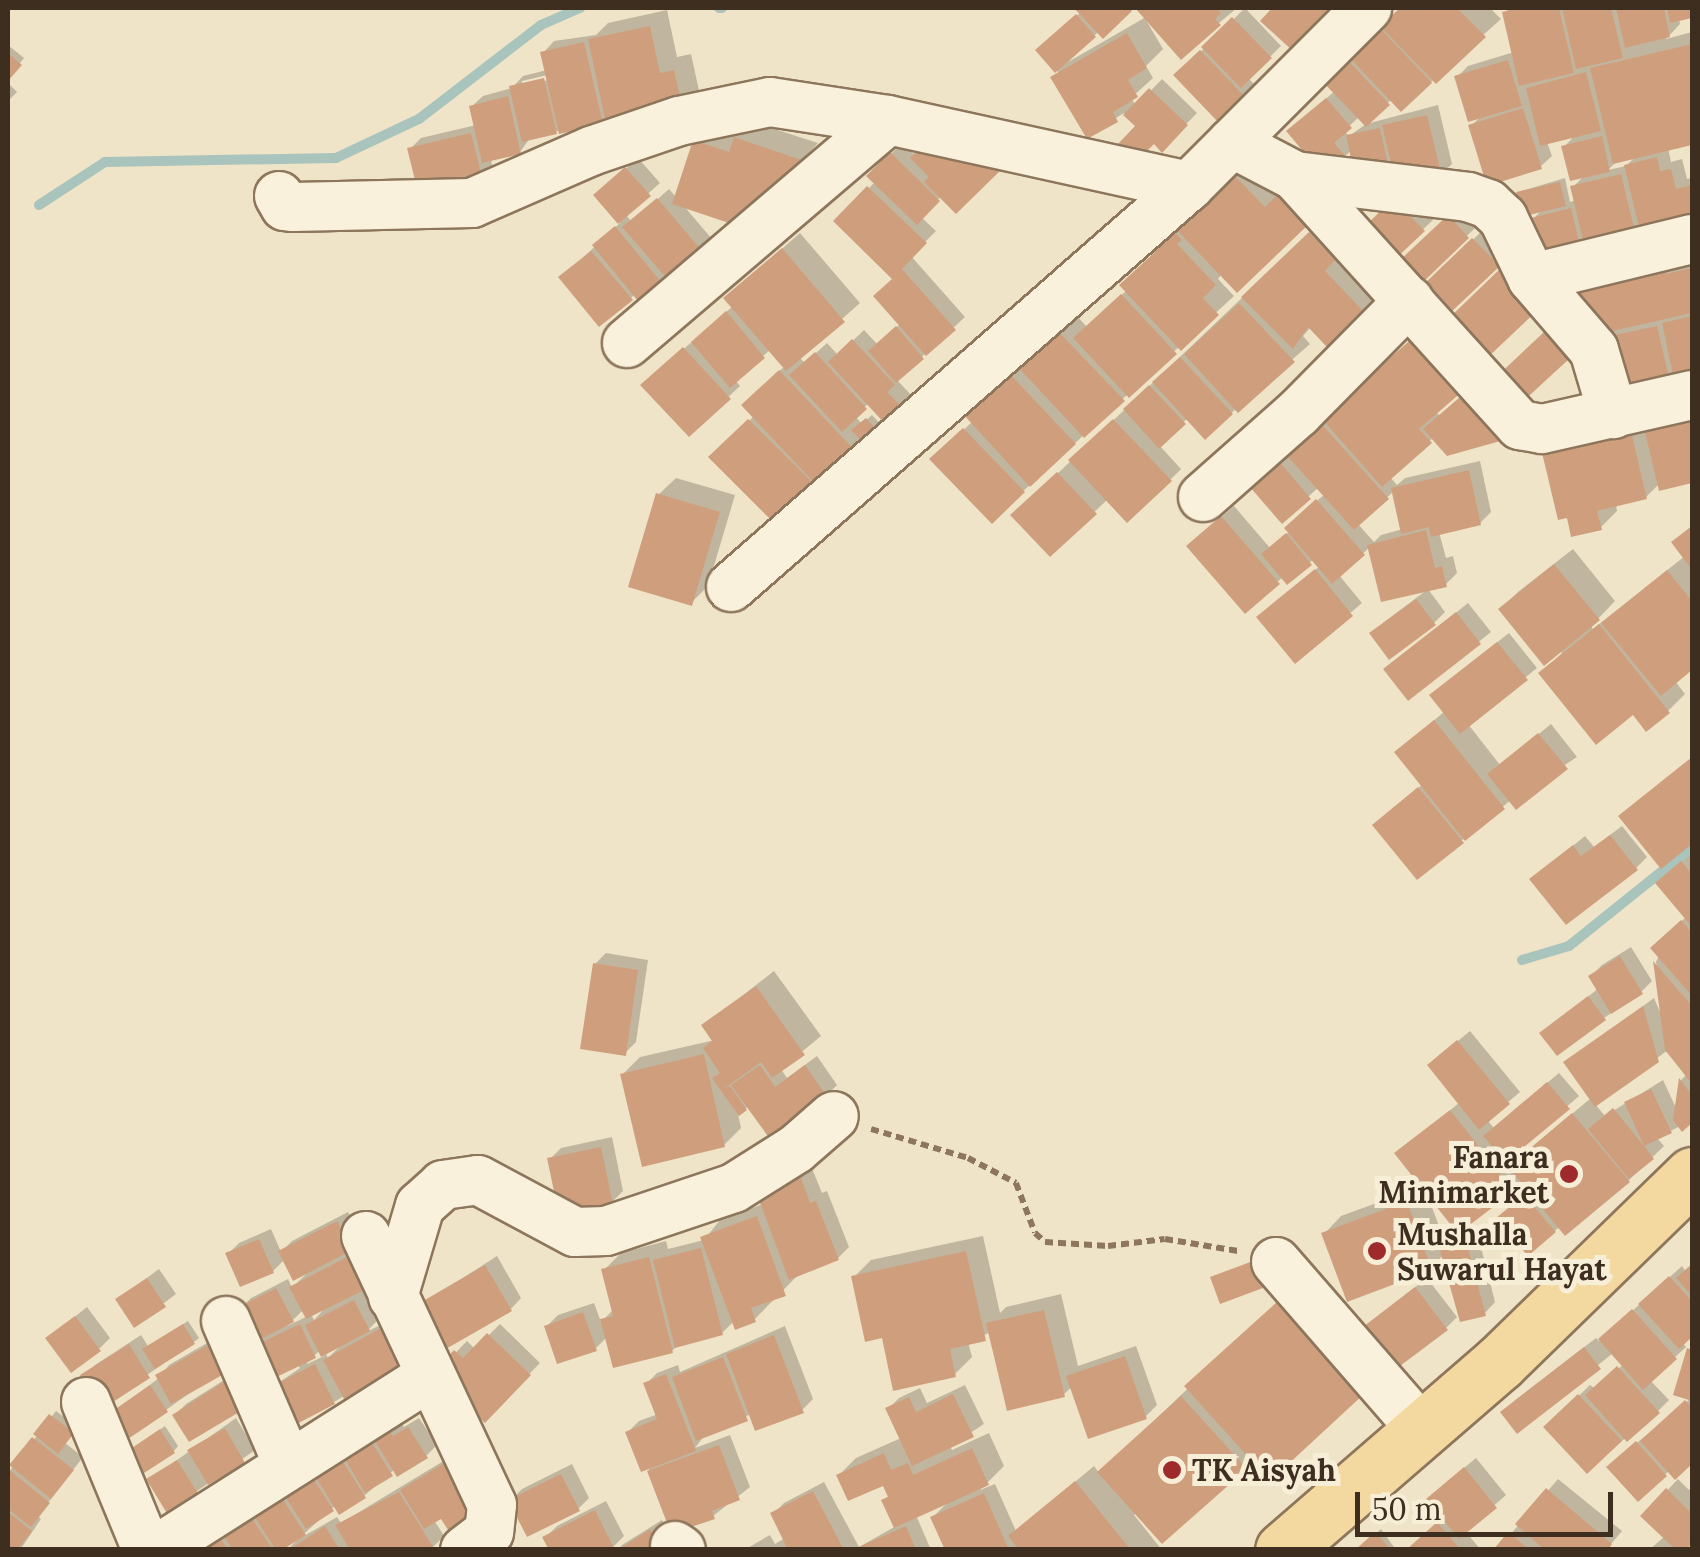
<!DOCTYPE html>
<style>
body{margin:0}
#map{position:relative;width:1700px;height:1557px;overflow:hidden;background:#f0e4c8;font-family:Lora,serif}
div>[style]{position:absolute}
.shadow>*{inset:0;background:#0003}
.stream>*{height:10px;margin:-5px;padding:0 5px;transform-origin:5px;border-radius:5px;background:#a9c4bc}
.building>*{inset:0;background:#cf9f7d}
.path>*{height:6px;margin-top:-3px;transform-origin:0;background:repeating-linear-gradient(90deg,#8d765c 0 8px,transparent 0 13px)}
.roads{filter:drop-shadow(2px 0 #8d765c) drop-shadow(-2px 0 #8d765c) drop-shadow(0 2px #8d765c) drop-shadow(0 -2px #8d765c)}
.minor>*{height:48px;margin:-24px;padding:0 24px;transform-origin:24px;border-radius:24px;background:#faf1dc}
.major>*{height:55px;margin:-27.5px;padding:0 27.5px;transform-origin:27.5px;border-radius:27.5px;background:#f3d9a0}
.dots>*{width:28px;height:28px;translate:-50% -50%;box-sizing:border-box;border:5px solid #f7eed8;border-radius:50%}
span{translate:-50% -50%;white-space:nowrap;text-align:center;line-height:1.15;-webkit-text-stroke:10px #f7eed8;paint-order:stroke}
.poi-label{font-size:30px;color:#3d2e20;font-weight:700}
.right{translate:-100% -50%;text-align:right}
.left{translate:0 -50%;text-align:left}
.frame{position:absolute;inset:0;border:10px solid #3d2e20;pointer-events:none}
.scale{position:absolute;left:1355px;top:1492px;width:258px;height:45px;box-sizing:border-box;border:5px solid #3d2e20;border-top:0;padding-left:12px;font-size:30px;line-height:35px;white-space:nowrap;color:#3d2e20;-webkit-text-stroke:8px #f7eed8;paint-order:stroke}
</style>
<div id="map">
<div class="shadow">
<div style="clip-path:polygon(1077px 8px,1133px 8px,1103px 35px,1099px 31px,1068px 62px,1146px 17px,1138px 8px,1237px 8px,1219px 23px,1146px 20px,1163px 49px,1146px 66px,1153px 78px,1131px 98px,1136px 106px,1162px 79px,1197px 113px,1162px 149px,1124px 113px,1088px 136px,1058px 72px,1039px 50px,1081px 12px)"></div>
<div style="clip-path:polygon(1245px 8px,1281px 46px,1248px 78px,1255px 85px,1219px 119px,1177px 75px)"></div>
<div style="clip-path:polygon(evenodd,1402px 8px,1490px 8px,1501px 19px,1401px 109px,1392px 99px,1366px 124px,1438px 105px,1452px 164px,1440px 175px,1395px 170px,1352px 150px,1325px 173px,1301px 120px,1335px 91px,1323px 79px,1402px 8px,1360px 116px,1366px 124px,1349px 136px,1344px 131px,1360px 116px)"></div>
<div style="clip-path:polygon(evenodd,1510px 8px,1692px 8px,1692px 15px,1679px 18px,1680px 24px,1666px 39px,1692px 32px,1692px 142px,1668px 148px,1671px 162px,1682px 159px,1687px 179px,1692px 178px,1692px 382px,1678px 386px,1604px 339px,1615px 328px,1589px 253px,1533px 219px,1543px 209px,1518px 192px,1565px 178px,1570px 202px,1576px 200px,1573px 187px,1585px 175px,1564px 147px,1576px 134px,1547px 142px,1552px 156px,1540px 167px,1471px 126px,1482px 115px,1457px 77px,1468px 66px,1514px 52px,1505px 12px,1510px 8px,1636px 156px,1626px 166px,1608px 170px,1618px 160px,1636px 156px)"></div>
<div style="clip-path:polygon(evenodd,667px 10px,677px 57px,691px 54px,700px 95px,530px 138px,520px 152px,491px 159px,493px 171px,482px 182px,410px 149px,421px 138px,476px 125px,471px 107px,483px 96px,512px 88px,523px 76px,547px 70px,543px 53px,554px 41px,596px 35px,608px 23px,667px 10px,556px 73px,557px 78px,522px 86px,522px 81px,556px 73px)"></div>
<div style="clip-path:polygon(8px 45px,24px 58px,8px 78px)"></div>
<div style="clip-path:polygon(8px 83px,17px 92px,8px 101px)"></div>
<div style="clip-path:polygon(753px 122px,818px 143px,758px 207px,683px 205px,712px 239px,638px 297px,635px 294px,631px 298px,573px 267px,620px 223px,596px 195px,638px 158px,660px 183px,625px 214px,632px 222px,669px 189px,677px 198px,696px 141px,713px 124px,741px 134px)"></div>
<div style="clip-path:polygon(902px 143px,916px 156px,981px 155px,921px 217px,936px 231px,911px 256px,965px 317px,897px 380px,914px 398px,887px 423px,869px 403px,855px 416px,862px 424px,872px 415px,886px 430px,814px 479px,773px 518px,712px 457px,754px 416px,761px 388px,785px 366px,770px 350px,735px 380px,740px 386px,689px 434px,655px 374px,733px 306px,726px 298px,800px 233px,860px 303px,799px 357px,805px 363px,827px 343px,838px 355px,864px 330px,878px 345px,900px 324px,895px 278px,836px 221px,876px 181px,870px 176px)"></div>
<div style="clip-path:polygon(1250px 157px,1284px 192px,1218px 279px,1234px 296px,992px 520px,933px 459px,973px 421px,966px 413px,1076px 315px,1087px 327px,1127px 290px,1158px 251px,1149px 243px)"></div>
<div style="clip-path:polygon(1406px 189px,1434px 219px,1394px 257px)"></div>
<div style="clip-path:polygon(1460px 206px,1478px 225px,1422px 280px,1403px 260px)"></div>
<div style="clip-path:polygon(1327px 217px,1379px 294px,1327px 344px,1311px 327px,1303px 336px,1310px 344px,1205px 436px,1188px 418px,1159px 445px,1181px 469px,1170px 480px,1108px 499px,1050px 554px,1014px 515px)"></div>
<div style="clip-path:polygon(1485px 228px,1509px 253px,1449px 311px,1425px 286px)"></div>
<div style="clip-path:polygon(1557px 323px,1578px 347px,1567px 357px,1508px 368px)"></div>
<div style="clip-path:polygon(1692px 405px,1692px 481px,1661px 488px,1660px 483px,1646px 497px,1616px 504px,1617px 511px,1600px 528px,1542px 441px)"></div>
<div style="clip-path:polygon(evenodd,1329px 408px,1436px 412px,1440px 416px,1434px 437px,1390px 477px,1397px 485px,1405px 478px,1480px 461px,1491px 512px,1480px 523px,1439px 532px,1446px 558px,1453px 556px,1457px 573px,1446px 584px,1370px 547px,1339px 575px,1362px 603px,1295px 660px,1271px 606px,1320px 566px,1314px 559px,1287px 582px,1283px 577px,1246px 610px,1201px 535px,1234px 506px,1270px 548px,1290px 531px,1298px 517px,1325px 494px,1319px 487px,1282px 520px,1247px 479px,1329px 408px,1394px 491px,1403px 529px,1381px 535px,1374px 542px,1358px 524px,1394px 491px)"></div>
<div style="clip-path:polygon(676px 478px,735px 495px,708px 586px,691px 603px,658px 495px)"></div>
<div style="clip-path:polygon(1692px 526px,1692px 667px,1675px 681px,1685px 694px,1668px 711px,1647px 728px,1634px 712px,1542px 673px,1562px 653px,1501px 609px,1518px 592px,1573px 549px,1615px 601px,1591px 626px,1593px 629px,1685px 556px,1686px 531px)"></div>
<div style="clip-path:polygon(1428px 589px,1445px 612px,1433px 624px,1383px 623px)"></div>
<div style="clip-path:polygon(1468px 603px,1491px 632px,1409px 698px,1386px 669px)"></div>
<div style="clip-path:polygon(1509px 633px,1537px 668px,1468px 724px,1500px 765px,1551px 724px,1577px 757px,1511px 800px,1417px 877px,1386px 814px,1423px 784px,1397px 752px,1445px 711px,1443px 685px)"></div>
<div style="clip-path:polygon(1622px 826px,1647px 857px,1636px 868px,1532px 879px,1585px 836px,1594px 847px)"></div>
<div style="clip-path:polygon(evenodd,1692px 853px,1692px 1120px,1657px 1138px,1664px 1146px,1628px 1181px,1554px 1231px,1511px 1208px,1531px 1191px,1522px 1180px,1512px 1190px,1426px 1191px,1447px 1248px,1454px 1241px,1478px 1235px,1495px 1302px,1484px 1314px,1444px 1254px,1431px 1268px,1324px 1234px,1341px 1216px,1423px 1186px,1398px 1154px,1460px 1102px,1441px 1055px,1470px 1031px,1520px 1092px,1487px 1120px,1494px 1128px,1559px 1073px,1579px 1096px,1513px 1153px,1518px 1159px,1591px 1098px,1566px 1062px,1654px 998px,1663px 1019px,1656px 962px,1670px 932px,1687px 916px,1669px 872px,1692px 853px,1668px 1050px,1687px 1074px,1681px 1080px,1677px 1110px,1663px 1080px,1605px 1116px,1595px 1104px,1668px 1050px)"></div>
<div style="clip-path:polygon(1631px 947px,1652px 981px,1641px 992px,1604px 1018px,1542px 1033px,1599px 988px,1591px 976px,1602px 965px)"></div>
<div style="clip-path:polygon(606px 953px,648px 960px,636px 1042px,625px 1053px,595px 964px)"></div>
<div style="clip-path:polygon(774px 971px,821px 1036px,781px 1069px,787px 1078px,817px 1056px,837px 1085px,826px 1096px,749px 1106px,738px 1114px,741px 1128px,724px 1145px,623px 1074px,640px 1057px,715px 1040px,705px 1025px)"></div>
<div style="clip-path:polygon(612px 1137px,623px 1191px,612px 1202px,550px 1159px,561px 1148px)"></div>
<div style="clip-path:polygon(811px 1166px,822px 1193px,827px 1191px,849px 1247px,838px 1258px,800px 1273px,755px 1319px,734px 1321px,722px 1333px,679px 1344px,672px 1351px,607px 1337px,595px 1349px,547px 1326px,558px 1315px,594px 1303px,601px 1322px,613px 1310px,604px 1270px,621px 1253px,666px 1241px,668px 1249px,704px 1240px,720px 1220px,763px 1204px,759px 1193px)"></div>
<div style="clip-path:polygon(evenodd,348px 1212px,361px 1237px,345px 1253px,364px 1245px,363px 1287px,380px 1318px,366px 1332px,393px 1319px,413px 1355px,334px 1402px,271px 1388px,300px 1368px,297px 1364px,265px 1379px,240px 1309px,251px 1298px,288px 1279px,292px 1288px,309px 1271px,285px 1259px,273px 1271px,228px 1254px,239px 1243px,271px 1229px,281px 1252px,292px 1241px,348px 1212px,326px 1307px,314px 1320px,311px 1314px,326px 1307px,348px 1212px,304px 1309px,308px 1316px,287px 1326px,304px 1309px,348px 1212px,342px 1344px,328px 1358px,325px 1352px,342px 1344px,348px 1212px,320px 1350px,324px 1356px,307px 1364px,307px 1363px,320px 1350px)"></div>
<div style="clip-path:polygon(983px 1236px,1000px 1313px,1006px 1307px,1061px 1294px,1078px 1366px,1136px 1346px,1157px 1405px,1146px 1416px,1073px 1386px,1063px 1395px,991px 1332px,968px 1342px,972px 1357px,955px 1374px,884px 1335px,854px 1277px,871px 1260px)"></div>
<div style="clip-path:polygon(497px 1256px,521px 1298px,510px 1310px,421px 1305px)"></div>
<div style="clip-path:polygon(1682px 1266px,1686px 1272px,1692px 1266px,1692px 1333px,1682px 1342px,1686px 1347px,1650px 1380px,1669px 1400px,1658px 1411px,1587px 1470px,1547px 1427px,1590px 1385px,1596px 1389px,1628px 1360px,1613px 1353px,1518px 1430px,1514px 1401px,1596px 1338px,1599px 1341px)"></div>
<div style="clip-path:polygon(159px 1269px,176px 1294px,135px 1325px,118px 1299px)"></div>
<div style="clip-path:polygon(1427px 1278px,1457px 1317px,1446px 1328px,1374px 1319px)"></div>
<div style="clip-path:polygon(1302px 1280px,1254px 1459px,1163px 1541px,1137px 1512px,1134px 1515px,1162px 1550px,947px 1550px,933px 1517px,950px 1500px,916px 1515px,931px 1550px,744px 1550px,770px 1535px,775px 1544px,785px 1538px,773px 1514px,784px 1503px,824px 1482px,859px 1547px,896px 1526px,884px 1500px,890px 1495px,884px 1482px,839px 1475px,856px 1458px,901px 1438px,888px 1409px,899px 1398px,920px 1388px,927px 1403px,965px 1385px,984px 1424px,950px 1446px,952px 1450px,989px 1433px,1004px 1466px,980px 1490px,995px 1484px,1016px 1531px,1094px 1466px,1099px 1473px)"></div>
<div style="clip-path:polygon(87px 1307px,110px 1338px,99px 1349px,48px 1338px)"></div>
<div style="clip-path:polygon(188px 1321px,199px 1338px,194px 1342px,103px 1406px,84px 1376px,95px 1365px,141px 1335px,148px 1346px)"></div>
<div style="clip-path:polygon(500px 1324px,540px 1363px,485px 1419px,436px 1373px,467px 1341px,475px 1349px)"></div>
<div style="clip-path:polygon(785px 1326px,813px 1399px,802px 1410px,751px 1414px,705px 1435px,695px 1448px,730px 1435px,750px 1487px,713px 1516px,670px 1525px,648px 1467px,628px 1432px,639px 1421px,658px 1414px,646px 1384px,657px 1373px,678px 1365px,680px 1372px)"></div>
<div style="clip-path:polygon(219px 1336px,234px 1361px,166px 1410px,107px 1417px,159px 1378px,169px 1365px)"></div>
<div style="clip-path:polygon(1692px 1347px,1692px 1461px,1676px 1476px,1670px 1470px,1638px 1499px,1620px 1457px,1691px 1398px)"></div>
<div style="clip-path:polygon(240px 1370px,244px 1406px,175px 1415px,186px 1404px)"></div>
<div style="clip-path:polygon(56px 1411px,77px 1427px,65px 1443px,83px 1457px,38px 1516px,41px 1519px,20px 1550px,8px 1550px,8px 1473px)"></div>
<div style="clip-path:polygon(394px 1411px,404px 1427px,419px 1418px,437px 1445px,426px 1456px,395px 1469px,364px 1496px,336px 1505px,297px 1540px,337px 1517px,341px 1523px,460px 1451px,442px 1515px,434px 1520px,444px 1536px,433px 1547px,287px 1550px,297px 1540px,276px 1550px,199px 1550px)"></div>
<div style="clip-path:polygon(236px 1418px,255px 1450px,169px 1511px,149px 1480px)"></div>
<div style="clip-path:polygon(165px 1426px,178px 1446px,174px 1451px,134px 1447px)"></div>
<div style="clip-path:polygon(1476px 1458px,1506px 1495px,1465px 1531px,1481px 1550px,1408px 1550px,1445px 1518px,1440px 1488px)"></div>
<div style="clip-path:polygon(572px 1464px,589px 1498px,578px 1509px,511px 1500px,522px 1489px)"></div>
<div style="clip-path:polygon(1558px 1479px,1622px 1531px,1606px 1550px,1497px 1550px)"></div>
<div style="clip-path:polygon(1678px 1479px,1689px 1490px,1692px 1486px,1692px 1543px,1686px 1550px,1649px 1550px,1665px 1536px,1643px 1516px)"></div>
<div style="clip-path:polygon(606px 1501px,624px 1536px,613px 1547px,546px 1537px,557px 1526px)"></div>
<div style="clip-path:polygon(662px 1520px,680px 1550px,618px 1550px,622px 1545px)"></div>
<div style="clip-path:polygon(1381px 1529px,1396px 1550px,1355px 1550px,1364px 1544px)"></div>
</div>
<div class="stream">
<div style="left:719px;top:8px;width:3px"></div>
<div style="left:39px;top:205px;width:79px;rotate:-33.1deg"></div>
<div style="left:105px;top:162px;width:231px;rotate:-1deg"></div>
<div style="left:336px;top:158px;width:92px;rotate:-25.2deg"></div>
<div style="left:419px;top:119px;width:154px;rotate:-37.6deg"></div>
<div style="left:541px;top:25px;width:43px;rotate:-23.6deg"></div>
<div style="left:1522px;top:960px;width:49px;rotate:-16.6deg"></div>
<div style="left:1569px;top:946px;width:158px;rotate:-38.8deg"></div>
</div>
<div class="building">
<div style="clip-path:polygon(1074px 8px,1129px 8px,1132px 11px,1103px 39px)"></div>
<div style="clip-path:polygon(1135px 8px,1216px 8px,1221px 13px,1215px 19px,1221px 25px,1181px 60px)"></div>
<div style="clip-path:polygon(1272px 8px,1355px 8px,1305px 62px,1260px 21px)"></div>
<div style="clip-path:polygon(1400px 8px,1457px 8px,1486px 37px,1436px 84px,1380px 26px)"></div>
<div style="clip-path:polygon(1520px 8px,1559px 8px,1574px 73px,1519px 86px,1502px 12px)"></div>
<div style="clip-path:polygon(1562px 8px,1611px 8px,1623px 58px,1576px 69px)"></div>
<div style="clip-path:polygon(1616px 8px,1664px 8px,1670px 37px,1625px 48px)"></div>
<div style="clip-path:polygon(1667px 8px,1692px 8px,1692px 18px,1670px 23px)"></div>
<div style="clip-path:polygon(1076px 14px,1096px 37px,1055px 73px,1035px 50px)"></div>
<div style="clip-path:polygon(1232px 17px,1272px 58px,1241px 88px,1201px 47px)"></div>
<div style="clip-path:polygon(650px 26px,660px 73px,674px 70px,684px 115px,605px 119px,588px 39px)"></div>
<div style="clip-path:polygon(1379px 27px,1432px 83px,1401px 112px,1348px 56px)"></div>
<div style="clip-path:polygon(1127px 33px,1147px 68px,1128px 80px,1138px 97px,1113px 112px,1118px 122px,1087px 139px,1050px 77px)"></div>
<div style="clip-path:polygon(584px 42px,603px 124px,559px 134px,540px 52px)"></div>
<div style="clip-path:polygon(1692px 44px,1692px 145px,1613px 164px,1590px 68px)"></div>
<div style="clip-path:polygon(1200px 50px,1246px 98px,1219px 123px,1173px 75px)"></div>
<div style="clip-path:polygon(8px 53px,22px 65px,8px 81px)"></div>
<div style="clip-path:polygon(1344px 56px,1390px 105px,1366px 127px,1320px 79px)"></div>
<div style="clip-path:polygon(1508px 60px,1522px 106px,1468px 122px,1454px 76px)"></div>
<div style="clip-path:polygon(1586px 72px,1601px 131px,1540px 146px,1526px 88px)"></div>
<div style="clip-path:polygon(544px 78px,557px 134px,522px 142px,509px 86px)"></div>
<div style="clip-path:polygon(1149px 88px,1188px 125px,1162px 153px,1154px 144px,1136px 162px,1118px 144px,1135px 126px,1123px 115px)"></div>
<div style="clip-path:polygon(508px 96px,521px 154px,482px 163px,469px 106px)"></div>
<div style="clip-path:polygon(1326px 98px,1352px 128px,1334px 143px,1347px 158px,1325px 177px,1286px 131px)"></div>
<div style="clip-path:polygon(1523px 108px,1542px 169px,1487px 186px,1468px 125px)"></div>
<div style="clip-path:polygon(1427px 115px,1442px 177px,1393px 172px,1382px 125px)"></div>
<div style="clip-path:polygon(1380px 128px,1390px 174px,1356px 182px,1346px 135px)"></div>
<div style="clip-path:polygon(471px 133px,484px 185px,420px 200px,407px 148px)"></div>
<div style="clip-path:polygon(1602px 136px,1610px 172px,1570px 181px,1561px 146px)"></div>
<div style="clip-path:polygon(734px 137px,804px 161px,741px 227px,672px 204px,693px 140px,729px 152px)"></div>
<div style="clip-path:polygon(928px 140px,947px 159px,955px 151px,969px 165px,983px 150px,1002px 169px,956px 214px,924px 182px,929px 177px,910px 158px)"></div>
<div style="clip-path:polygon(890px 152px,940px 201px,917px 225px,866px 176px)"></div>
<div style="clip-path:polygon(1657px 157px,1660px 171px,1671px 169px,1676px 189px,1692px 185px,1692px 231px,1643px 243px,1624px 165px)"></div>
<div style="clip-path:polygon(625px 167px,651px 196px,618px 224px,593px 195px)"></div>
<div style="clip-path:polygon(1231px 172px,1265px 207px,1280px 192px,1310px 223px,1237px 293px,1174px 227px)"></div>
<div style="clip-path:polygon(1621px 174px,1638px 244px,1587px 256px,1570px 186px)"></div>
<div style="clip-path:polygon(1560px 182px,1566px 206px,1521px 217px,1516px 192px)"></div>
<div style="clip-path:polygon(867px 186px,927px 243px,902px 269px,956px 330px,926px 356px,873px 296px,892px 279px,833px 221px)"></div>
<div style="clip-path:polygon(657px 198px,703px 252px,669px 281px,622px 227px)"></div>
<div style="clip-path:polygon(1393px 199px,1425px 231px,1393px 261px,1363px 228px)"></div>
<div style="clip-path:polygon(1571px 208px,1583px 258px,1542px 268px,1531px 218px)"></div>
<div style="clip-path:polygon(1448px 215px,1469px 238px,1422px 283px,1400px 260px)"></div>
<div style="clip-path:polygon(1166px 223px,1182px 240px,1177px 244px,1216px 285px,1203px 298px,1219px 315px,1181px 351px,1119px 285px,1155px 252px,1145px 243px)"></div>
<div style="clip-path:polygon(615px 226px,661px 282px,638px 301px,592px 245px)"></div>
<div style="clip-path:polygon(1309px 232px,1335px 260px,1325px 271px,1364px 312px,1327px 347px,1308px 327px,1293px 349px,1241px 297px)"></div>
<div style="clip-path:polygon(1472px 238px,1500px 266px,1449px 314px,1422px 286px)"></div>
<div style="clip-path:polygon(782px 248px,845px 322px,786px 371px,723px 298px)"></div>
<div style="clip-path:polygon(591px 251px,633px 300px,599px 327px,558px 277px)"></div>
<div style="clip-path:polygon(1660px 251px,1665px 274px,1692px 268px,1692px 313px,1586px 337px,1572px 272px)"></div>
<div style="clip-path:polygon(1502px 267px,1541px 307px,1487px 358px,1448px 319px)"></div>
<div style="clip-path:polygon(1121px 294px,1177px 354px,1129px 398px,1073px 338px)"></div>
<div style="clip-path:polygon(1239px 303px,1295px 362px,1238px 413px,1184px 354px)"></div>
<div style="clip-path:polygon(726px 311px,765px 358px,730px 388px,691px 342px)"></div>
<div style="clip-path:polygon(1692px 316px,1692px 385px,1676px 389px,1662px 323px)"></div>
<div style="clip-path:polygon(896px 326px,924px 359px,896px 383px,868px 351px)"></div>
<div style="clip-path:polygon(1657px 326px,1672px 390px,1615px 403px,1601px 338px)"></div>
<div style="clip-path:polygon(1057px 330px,1125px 401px,1084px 438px,1017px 366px)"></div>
<div style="clip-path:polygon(1544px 332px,1569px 359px,1519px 405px,1494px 379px)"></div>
<div style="clip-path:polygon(1415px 336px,1464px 390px,1419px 429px,1432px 443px,1382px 487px,1321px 418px)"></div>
<div style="clip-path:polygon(852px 339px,895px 385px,887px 392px,905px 410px,887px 426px,828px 362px)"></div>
<div style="clip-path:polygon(683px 347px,731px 399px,689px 437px,640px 385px)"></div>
<div style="clip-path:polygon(815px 352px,867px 409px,842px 432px,789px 375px)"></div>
<div style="clip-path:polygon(1180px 357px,1233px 414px,1205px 440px,1152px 382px)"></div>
<div style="clip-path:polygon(779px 370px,859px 455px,821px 490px,741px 405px)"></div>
<div style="clip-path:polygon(1008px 372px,1076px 444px,1030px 487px,962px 413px)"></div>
<div style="clip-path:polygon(1149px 385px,1186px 424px,1159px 449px,1123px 409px)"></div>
<div style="clip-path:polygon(1468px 390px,1511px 438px,1447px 456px,1423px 429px)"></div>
<div style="clip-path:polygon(1692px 416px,1692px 483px,1659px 491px,1643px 424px)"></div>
<div style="clip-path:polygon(866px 418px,883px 436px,869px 449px,851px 430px)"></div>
<div style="clip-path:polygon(1316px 418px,1389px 499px,1354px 530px,1281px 449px)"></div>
<div style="clip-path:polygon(748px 419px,813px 483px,773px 522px,708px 457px)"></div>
<div style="clip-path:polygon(1113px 419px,1172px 481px,1127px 523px,1068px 460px)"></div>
<div style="clip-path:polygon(1628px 419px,1647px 499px,1597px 511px,1602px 530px,1571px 537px,1567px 518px,1558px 520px,1539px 440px)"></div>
<div style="clip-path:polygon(963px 428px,1025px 492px,992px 524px,929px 459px)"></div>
<div style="clip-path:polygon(1273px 454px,1311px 499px,1282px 524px,1243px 479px)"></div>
<div style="clip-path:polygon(1469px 470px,1481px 525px,1431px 537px,1429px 527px,1401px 534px,1391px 488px)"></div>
<div style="clip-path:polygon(1057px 472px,1097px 514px,1050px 557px,1010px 515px)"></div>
<div style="clip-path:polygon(656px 493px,720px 512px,692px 606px,628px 587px)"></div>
<div style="clip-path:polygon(1316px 499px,1365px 555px,1332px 584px,1284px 528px)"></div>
<div style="clip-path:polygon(1221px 516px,1280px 584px,1245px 614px,1186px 546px)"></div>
<div style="clip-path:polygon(1692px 526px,1692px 570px,1671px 542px)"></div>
<div style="clip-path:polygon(1426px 530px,1435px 568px,1442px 566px,1447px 587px,1381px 602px,1367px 545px)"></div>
<div style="clip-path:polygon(1286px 533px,1312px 565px,1287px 585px,1261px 554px)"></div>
<div style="clip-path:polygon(1554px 564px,1600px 620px,1544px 666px,1498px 609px)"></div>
<div style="clip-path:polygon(1315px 569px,1353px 616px,1295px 664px,1256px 617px)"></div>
<div style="clip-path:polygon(1667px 570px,1692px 601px,1692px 670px,1661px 696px,1601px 623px)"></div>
<div style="clip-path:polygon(1416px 599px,1436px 625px,1389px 660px,1369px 633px)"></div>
<div style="clip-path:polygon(1456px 612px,1481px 644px,1408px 701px,1383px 669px)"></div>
<div style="clip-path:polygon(1599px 624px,1670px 713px,1646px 732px,1633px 715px,1596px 745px,1538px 673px)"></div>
<div style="clip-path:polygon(1497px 642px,1528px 680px,1460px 734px,1429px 695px)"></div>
<div style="clip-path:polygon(1434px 720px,1505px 809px,1465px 841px,1394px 752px)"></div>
<div style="clip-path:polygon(1538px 733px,1568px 769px,1516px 810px,1487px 774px)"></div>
<div style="clip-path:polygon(1692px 757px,1692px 844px,1661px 869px,1618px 816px)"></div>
<div style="clip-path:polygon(1418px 787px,1464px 843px,1417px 880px,1372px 825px)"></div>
<div style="clip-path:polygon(1610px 835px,1638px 870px,1566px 925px,1529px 879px,1573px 845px,1581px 856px)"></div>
<div style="clip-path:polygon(1681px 861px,1692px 874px,1692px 927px,1655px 883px)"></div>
<div style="clip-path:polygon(1681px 920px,1692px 933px,1692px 996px,1650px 948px)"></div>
<div style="clip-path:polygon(1620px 956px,1643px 994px,1611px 1014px,1588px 976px)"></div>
<div style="clip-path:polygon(1653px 961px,1692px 1006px,1692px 1084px,1665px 1050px)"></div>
<div style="clip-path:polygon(593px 963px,638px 970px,626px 1056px,580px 1049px)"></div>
<div style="clip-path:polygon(756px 986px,805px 1055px,772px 1078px,761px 1062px,725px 1088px,730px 1086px,747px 1110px,739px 1116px,712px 1078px,720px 1073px,703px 1048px,712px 1041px,701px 1025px)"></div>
<div style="clip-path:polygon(1588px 996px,1606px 1020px,1557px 1056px,1539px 1033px)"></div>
<div style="clip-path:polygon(1643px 1006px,1659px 1062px,1595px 1107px,1563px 1062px)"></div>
<div style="clip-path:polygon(1457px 1040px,1510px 1104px,1479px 1130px,1427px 1065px)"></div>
<div style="clip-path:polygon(704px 1054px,725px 1147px,642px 1167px,620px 1074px)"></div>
<div style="clip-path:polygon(760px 1065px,775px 1087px,805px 1065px,828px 1098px,770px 1139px,731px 1085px)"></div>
<div style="clip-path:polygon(1679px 1078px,1692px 1095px,1692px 1123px,1682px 1132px,1673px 1120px)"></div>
<div style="clip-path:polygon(1547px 1082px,1570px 1109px,1506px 1162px,1483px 1136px)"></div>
<div style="clip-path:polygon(1651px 1089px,1672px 1133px,1644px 1146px,1654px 1159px,1629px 1179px,1588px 1129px,1613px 1108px,1644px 1146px,1624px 1102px)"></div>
<div style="clip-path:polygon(1450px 1110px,1514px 1191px,1458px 1234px,1394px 1153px)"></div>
<div style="clip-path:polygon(1572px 1113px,1630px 1182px,1565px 1236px,1508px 1167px)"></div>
<div style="clip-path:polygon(601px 1147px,613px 1204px,559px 1215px,547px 1158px)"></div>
<div style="clip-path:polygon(800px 1175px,810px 1203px,816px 1201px,839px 1260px,789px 1280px,756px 1192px)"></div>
<div style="clip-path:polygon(1524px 1195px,1556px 1232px,1528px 1256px,1496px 1218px)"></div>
<div style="clip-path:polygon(1407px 1201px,1432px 1270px,1347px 1302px,1321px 1233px)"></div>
<div style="clip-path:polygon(757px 1216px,786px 1296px,751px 1308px,756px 1322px,735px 1330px,700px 1237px)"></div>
<div style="clip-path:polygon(337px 1221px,352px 1250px,293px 1281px,278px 1251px)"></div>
<div style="clip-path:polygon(259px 1239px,274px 1273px,240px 1287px,225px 1253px)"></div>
<div style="clip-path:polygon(1467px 1244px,1486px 1316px,1460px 1322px,1440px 1251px)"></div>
<div style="clip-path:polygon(701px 1248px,723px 1335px,675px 1348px,653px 1260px)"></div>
<div style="clip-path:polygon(966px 1251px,986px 1341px,950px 1349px,956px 1377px,893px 1391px,882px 1338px,865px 1342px,851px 1276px)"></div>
<div style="clip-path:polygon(353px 1254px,370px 1287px,306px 1319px,289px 1287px)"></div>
<div style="clip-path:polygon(649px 1257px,673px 1353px,613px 1368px,600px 1319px,613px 1316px,601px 1269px)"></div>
<div style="clip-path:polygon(1253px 1261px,1263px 1288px,1220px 1304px,1210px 1277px)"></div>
<div style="clip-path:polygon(1692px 1264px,1692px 1296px,1676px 1278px)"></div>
<div style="clip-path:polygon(485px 1265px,512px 1311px,444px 1350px,418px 1304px)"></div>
<div style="clip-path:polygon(1669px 1276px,1692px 1301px,1692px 1337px,1679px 1349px,1638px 1304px)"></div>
<div style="clip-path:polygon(147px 1278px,166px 1307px,134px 1328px,115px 1299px)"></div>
<div style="clip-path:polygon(1415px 1287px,1448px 1330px,1392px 1372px,1359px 1330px)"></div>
<div style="clip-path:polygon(276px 1288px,294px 1322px,255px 1342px,237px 1308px)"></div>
<div style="clip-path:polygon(354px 1300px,370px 1331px,321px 1357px,305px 1325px)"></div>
<div style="clip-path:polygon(1278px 1301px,1364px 1394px,1270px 1481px,1184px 1386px)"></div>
<div style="clip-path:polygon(1632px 1309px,1677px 1359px,1643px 1390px,1598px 1339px)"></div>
<div style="clip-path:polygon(1044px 1310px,1065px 1397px,1007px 1411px,986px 1323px)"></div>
<div style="clip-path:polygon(583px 1312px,597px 1351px,557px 1364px,544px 1326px)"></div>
<div style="clip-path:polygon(75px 1316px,101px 1351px,71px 1373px,45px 1338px)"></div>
<div style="clip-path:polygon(183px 1324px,195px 1344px,155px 1369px,142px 1349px)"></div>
<div style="clip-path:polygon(300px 1324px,316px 1358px,264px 1383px,248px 1349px)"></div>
<div style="clip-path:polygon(381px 1328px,403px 1368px,344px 1399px,323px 1360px)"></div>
<div style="clip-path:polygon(487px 1333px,531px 1375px,485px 1423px,433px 1373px,454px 1350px,463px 1358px)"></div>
<div style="clip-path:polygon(774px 1335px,804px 1413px,755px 1431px,726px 1354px)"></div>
<div style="clip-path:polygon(129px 1344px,150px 1378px,102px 1409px,80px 1375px)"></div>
<div style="clip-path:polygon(208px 1345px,224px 1374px,171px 1404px,155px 1375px)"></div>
<div style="clip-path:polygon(1584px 1347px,1601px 1369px,1517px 1434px,1500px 1412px)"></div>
<div style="clip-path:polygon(1687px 1348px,1692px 1350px,1692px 1401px,1673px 1395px)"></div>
<div style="clip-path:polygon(1125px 1356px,1147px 1419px,1088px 1439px,1066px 1376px)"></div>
<div style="clip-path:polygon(723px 1357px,748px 1421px,696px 1441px,672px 1377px)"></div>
<div style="clip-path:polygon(315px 1364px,335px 1404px,289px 1428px,268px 1388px)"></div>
<div style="clip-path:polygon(1617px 1366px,1660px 1413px,1627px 1442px,1585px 1395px)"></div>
<div style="clip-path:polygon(666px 1374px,696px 1451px,641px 1472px,625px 1432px,657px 1419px,643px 1383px)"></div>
<div style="clip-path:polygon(228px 1379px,246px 1408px,189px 1442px,172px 1415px)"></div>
<div style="clip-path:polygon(150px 1385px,168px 1412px,122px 1443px,104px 1417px)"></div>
<div style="clip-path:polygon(953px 1394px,974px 1437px,912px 1466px,885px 1408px,909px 1397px,916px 1412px)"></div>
<div style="clip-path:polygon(1578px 1394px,1622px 1441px,1587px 1474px,1543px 1427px)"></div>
<div style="clip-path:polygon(1181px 1396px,1247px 1469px,1162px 1544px,1097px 1472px)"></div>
<div style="clip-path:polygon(1685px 1400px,1692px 1408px,1692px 1464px,1675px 1480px,1640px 1441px)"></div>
<div style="clip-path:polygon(49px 1414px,74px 1433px,58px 1454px,33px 1434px)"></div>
<div style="clip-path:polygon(383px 1420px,393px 1436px,408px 1427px,428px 1458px,397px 1477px,368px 1430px)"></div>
<div style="clip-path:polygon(225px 1428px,245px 1463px,208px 1485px,187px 1450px)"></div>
<div style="clip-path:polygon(160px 1429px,175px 1453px,141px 1475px,126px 1452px)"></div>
<div style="clip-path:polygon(32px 1437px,74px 1470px,51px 1499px,9px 1465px)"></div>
<div style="clip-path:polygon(369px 1438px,393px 1476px,365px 1493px,342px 1454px)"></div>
<div style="clip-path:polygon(1636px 1441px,1667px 1476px,1638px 1502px,1606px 1467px)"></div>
<div style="clip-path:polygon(719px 1445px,740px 1500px,712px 1511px,715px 1519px,688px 1528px,686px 1522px,669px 1528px,647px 1471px)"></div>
<div style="clip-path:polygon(972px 1448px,989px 1485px,894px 1528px,881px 1500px,888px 1497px,883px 1486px,848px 1501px,836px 1475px,884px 1453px,891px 1470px,908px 1463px,913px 1475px)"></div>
<div style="clip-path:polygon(338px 1454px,366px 1498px,339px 1515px,312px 1471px)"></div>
<div style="clip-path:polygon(177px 1460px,199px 1495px,168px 1515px,146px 1479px)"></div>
<div style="clip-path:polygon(449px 1460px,483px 1517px,452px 1536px,441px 1519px,424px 1529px,400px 1490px)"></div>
<div style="clip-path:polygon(1464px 1467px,1497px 1508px,1459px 1539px,1426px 1499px)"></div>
<div style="clip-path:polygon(8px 1469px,50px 1503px,31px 1527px,8px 1509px)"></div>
<div style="clip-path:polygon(309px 1472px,334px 1511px,306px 1529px,281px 1490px)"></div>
<div style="clip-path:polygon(561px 1474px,580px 1511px,527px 1537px,508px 1500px)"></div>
<div style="clip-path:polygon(1075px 1481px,1131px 1550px,1019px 1550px,1008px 1536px)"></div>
<div style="clip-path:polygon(1546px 1488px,1612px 1544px,1608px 1550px,1545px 1550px,1515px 1524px)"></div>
<div style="clip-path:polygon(1666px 1488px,1692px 1514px,1689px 1550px,1676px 1550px,1640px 1516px)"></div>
<div style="clip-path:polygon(813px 1491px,844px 1550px,788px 1550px,770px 1513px)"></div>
<div style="clip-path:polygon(278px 1492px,306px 1535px,282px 1550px,276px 1550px,250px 1510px)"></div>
<div style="clip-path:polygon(399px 1492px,435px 1550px,350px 1550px,335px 1525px)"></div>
<div style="clip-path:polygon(984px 1493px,1009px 1550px,945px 1550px,930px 1517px)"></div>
<div style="clip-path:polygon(595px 1510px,615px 1550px,549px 1550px,542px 1537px)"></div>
<div style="clip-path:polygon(8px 1512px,32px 1531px,17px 1550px,8px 1546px)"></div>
<div style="clip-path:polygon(249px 1514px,273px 1550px,233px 1550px,221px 1532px)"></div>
<div style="clip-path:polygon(1437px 1522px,1461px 1550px,1406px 1550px)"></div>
<div style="clip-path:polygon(325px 1526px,340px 1550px,289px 1550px)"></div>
<div style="clip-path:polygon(906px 1526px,916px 1550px,852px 1550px)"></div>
<div style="clip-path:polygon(650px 1529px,663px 1550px,618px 1550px)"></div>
<div style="clip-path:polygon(1375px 1532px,1391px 1550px,1355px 1550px)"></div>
<div style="clip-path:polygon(1508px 1532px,1530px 1550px,1493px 1550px)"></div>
<div style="clip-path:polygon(219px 1536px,228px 1550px,198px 1550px)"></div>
</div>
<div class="path">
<div style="left:871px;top:1129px;width:101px;rotate:16.6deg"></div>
<div style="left:968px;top:1158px;width:54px;rotate:27.5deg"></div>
<div style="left:1016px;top:1183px;width:53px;rotate:69.2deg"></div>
<div style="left:1035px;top:1233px;width:13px;rotate:42deg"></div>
<div style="left:1045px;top:1242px;width:63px;rotate:3.6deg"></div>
<div style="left:1108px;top:1246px;width:57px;rotate:-7deg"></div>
<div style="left:1165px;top:1239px;width:74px;rotate:9.3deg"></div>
</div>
<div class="roads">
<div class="minor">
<div style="left:1232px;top:143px;width:71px;rotate:27.6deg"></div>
<div style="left:1295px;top:176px;width:336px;rotate:47.9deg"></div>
<div style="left:1520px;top:425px;width:22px;rotate:10deg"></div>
<div style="left:1542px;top:429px;width:154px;rotate:-12.8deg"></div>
<div style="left:1295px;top:176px;width:174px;rotate:6.9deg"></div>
<div style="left:1468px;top:197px;width:21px;rotate:19deg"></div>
<div style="left:1488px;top:204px;width:21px;rotate:43deg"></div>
<div style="left:1503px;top:218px;width:67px;rotate:64.2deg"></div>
<div style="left:1532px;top:278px;width:95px;rotate:49.3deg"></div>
<div style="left:1594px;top:350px;width:67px;rotate:73.5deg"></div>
<div style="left:279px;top:196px;width:12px;rotate:59deg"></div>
<div style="left:285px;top:206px;width:8px;rotate:7deg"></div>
<div style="left:293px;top:207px;width:179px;rotate:-1.3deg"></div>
<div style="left:472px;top:203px;width:130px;rotate:-23.6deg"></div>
<div style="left:591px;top:151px;width:93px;rotate:-18.8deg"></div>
<div style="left:679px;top:121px;width:93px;rotate:-11.8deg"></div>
<div style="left:770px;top:102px;width:119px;rotate:8.7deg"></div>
<div style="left:888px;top:120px;width:308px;rotate:12.4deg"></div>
<div style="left:1532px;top:278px;width:165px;rotate:-13.7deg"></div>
<div style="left:627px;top:343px;width:343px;rotate:-40.5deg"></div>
<div style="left:1203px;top:497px;width:127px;rotate:-41.5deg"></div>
<div style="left:1298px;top:413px;width:158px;rotate:-45.3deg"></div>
<div style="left:731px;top:587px;width:609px;rotate:-41.2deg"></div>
<div style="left:1189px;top:186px;width:252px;rotate:-45deg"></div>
<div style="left:366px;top:1236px;width:297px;rotate:64.9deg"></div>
<div style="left:492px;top:1505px;width:27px;rotate:96deg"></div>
<div style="left:489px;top:1532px;width:30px;rotate:143deg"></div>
<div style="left:1276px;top:1262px;width:223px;rotate:49deg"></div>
<div style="left:393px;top:1297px;width:95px;rotate:-73.5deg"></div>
<div style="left:420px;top:1206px;width:31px;rotate:-42deg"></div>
<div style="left:443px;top:1185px;width:35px;rotate:-8deg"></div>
<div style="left:478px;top:1180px;width:110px;rotate:28.2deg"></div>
<div style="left:575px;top:1232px;width:31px;rotate:-2deg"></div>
<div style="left:606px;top:1231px;width:135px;rotate:-18.6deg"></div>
<div style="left:734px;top:1188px;width:73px;rotate:-32.2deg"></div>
<div style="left:796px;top:1149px;width:50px;rotate:-41deg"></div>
<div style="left:226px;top:1321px;width:156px;rotate:66.6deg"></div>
<div style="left:86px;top:1402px;width:160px;rotate:67.6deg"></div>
<div style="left:675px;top:1546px;width:7px;rotate:34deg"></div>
<div style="left:156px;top:1550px;width:325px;rotate:-32.4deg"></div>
</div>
<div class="major">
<div style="left:1283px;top:1550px;width:287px;rotate:-40.9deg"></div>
<div style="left:1500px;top:1362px;width:268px;rotate:-44.2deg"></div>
</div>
</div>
<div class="dots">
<div style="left:1569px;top:1174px;background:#9e2a2b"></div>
<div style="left:1377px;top:1251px;background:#9e2a2b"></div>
<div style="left:1172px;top:1470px;background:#9e2a2b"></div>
</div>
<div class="poi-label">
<span class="right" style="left:1549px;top:1174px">Fanara<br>Minimarket</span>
<span class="left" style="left:1397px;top:1251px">Mushalla<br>Suwarul Hayat</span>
<span class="left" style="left:1192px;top:1470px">TK Aisyah</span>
</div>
<div class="frame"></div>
<div class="scale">50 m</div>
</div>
